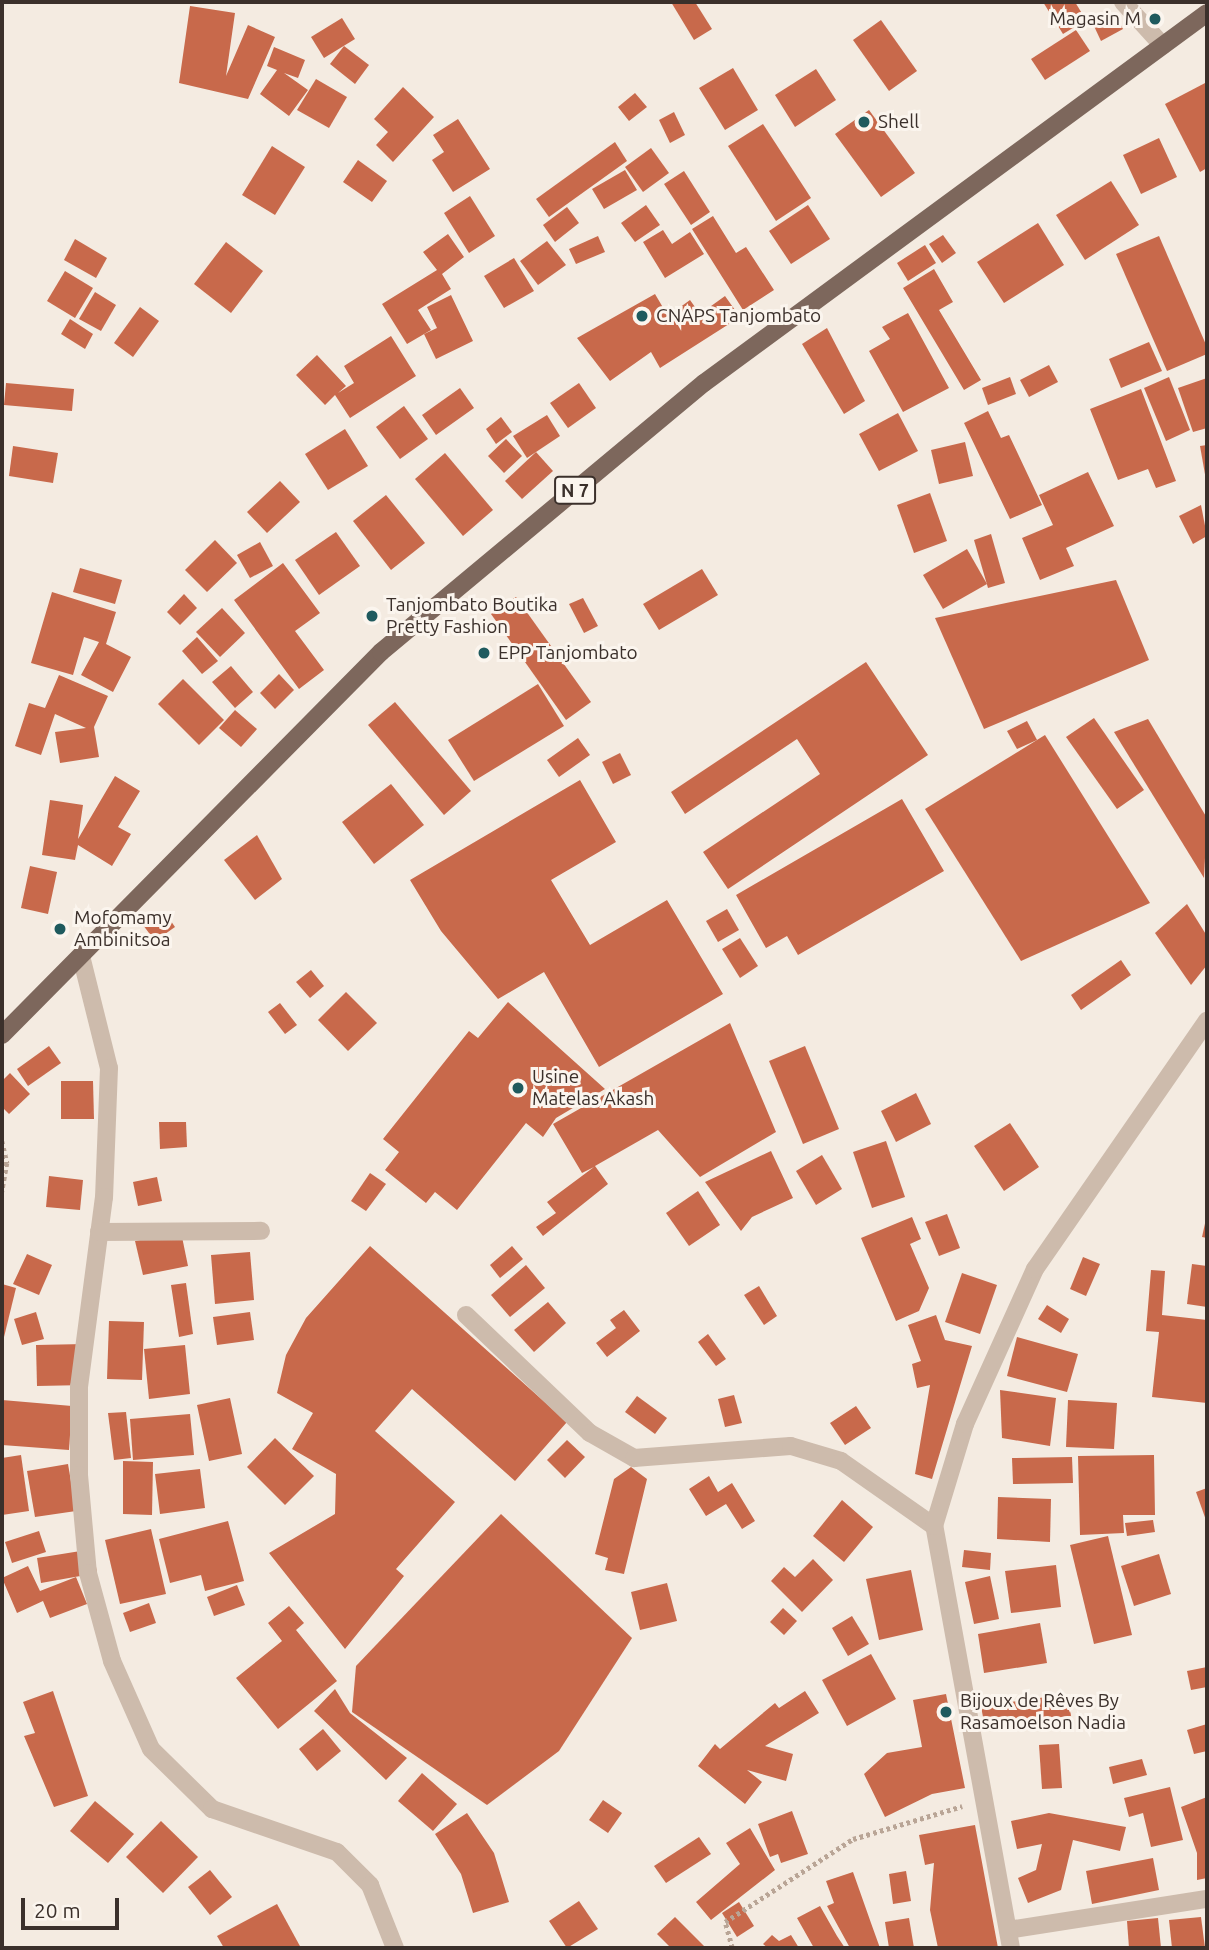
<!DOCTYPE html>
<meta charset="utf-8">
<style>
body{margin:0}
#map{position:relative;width:1209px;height:1950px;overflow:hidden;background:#f4ebe1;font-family:Ubuntu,sans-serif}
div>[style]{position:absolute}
.building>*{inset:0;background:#c8694b}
.path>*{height:4.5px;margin-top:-2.25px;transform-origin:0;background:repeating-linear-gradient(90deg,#b9a596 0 3.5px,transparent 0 7px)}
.minor>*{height:18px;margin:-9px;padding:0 9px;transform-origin:9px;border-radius:9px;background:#cdbbac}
.major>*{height:18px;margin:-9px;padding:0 9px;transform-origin:9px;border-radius:9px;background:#7d675c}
.dots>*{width:19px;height:19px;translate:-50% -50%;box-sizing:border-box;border:4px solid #fbf5ee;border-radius:50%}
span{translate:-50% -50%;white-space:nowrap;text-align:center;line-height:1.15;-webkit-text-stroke:6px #fbf5ee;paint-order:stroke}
.shield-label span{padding:2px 5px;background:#fbf5ee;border:2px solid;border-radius:5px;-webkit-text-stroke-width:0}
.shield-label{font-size:18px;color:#3b302b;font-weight:700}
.poi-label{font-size:19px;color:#3b302b}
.right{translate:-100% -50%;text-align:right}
.left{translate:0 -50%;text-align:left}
.frame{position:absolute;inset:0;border:4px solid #3b302b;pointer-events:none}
.scale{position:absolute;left:21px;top:1898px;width:98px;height:32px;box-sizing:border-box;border:4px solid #3b302b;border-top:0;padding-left:9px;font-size:21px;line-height:24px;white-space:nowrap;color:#3b302b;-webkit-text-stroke:5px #fbf5ee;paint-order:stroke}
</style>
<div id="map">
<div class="building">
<div style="clip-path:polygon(671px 2px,695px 2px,712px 29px,694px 40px)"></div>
<div style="clip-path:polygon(1043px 2px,1075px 2px,1086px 20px,1063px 34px)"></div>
<div style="clip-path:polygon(190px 6px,235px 13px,226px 76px,248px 25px,275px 37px,248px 99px,179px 83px)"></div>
<div style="clip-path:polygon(1115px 14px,1123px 29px,1101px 41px,1093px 24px)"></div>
<div style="clip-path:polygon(342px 18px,355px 39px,324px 58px,311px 37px)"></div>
<div style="clip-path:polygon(881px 20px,917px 71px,889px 91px,853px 40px)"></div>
<div style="clip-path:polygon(1076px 30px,1090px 51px,1045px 80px,1031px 59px)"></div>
<div style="clip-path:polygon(344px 46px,369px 65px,355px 84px,330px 64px)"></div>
<div style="clip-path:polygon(274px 47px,305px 60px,298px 78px,284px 73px,308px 90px,289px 116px,260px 94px,277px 70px,267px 66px)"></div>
<div style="clip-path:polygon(733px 68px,758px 110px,725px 130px,699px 88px)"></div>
<div style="clip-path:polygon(816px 69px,836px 100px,795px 127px,775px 95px)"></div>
<div style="clip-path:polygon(316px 79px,347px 97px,329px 128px,297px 110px)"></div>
<div style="clip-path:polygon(1207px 82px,1207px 168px,1200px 172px,1165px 104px)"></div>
<div style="clip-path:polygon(403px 87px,434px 117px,393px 162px,376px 145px,388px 132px,374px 119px)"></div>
<div style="clip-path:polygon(635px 93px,647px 107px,629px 121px,618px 107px)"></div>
<div style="clip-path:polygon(869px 110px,915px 173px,881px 197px,835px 134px)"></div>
<div style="clip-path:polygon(674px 112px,685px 135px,670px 143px,659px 120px)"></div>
<div style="clip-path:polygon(458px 119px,490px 169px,453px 192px,432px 160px,444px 152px,433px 135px)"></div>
<div style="clip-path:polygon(763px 124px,811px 198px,776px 221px,728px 146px)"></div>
<div style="clip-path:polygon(1159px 138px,1177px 177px,1141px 194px,1123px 155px)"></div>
<div style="clip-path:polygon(615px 142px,627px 161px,549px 217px,536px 199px)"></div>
<div style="clip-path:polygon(272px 146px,305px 167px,275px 215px,242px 195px)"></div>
<div style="clip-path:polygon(651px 148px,669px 173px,643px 192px,625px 167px)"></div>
<div style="clip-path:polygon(358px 160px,387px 181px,372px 202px,343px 182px)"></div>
<div style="clip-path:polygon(625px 170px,637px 190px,604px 209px,592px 189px)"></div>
<div style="clip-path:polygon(684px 171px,710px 212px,691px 225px,664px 184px)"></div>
<div style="clip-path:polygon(1111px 181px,1139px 225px,1085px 260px,1056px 215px)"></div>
<div style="clip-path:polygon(470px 196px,495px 236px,469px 253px,444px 213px)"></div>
<div style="clip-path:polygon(646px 205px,660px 225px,635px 242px,621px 223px)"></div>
<div style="clip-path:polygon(808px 205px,830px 239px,791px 264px,769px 231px)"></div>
<div style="clip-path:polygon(567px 207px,579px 223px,555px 242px,543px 225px)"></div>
<div style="clip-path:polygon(713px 216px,736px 253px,746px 247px,774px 290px,743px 310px,692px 229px)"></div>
<div style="clip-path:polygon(1038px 223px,1064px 265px,1004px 303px,977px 262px)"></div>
<div style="clip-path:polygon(663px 230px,672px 244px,690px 232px,704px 254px,665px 278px,643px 242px)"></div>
<div style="clip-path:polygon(448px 234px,464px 257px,442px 274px,451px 289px,418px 310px,431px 330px,407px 344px,382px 304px,437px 270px,423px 252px)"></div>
<div style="clip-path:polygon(943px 235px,956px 253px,942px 263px,929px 244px)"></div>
<div style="clip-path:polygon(598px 236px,605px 252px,576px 264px,569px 249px)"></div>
<div style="clip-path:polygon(1159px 236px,1207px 347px,1207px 354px,1167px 371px,1116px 254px)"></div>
<div style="clip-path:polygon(75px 239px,107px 258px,96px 278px,64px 260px)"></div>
<div style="clip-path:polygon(547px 241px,566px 265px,538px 285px,520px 261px)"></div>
<div style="clip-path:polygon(226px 242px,263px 271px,231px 313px,194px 284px)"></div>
<div style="clip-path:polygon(925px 245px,936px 263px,908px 281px,897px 263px)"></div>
<div style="clip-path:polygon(514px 258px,534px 291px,504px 308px,484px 276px)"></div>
<div style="clip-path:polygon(934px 269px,953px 302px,939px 310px,981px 380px,964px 390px,903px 288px)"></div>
<div style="clip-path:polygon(65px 271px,93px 288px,75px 318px,47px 301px)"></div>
<div style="clip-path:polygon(95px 292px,116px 305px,101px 331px,79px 319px)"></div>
<div style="clip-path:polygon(655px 294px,668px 316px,690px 300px,700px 314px,725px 296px,740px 317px,660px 368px,651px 352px,610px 381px,577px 338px)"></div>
<div style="clip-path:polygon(451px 295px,473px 341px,436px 359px,424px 334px,437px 328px,427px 307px)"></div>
<div style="clip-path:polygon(140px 307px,159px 321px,133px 357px,114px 343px)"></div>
<div style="clip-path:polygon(908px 313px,949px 388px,903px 412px,869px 351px,890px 339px,882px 327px)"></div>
<div style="clip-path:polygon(70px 319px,93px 334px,85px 349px,61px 334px)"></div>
<div style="clip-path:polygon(827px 328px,865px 401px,844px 414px,802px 344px)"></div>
<div style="clip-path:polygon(391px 336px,416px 376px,350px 418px,335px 395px,325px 405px,296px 375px,317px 355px,346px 386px,338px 393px,354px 383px,344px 366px)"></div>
<div style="clip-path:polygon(1149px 342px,1162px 371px,1121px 388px,1109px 359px)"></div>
<div style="clip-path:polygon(1049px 365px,1058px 382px,1029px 397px,1020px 380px)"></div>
<div style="clip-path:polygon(1010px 377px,1016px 394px,988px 405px,982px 388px)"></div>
<div style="clip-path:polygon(1169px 377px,1190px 430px,1166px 441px,1144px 388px)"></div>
<div style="clip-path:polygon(1207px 378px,1207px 428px,1193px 432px,1178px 388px)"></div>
<div style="clip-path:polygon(6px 383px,74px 389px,72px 411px,4px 405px)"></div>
<div style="clip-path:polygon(579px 383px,596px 408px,568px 428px,550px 403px)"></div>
<div style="clip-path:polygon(460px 388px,474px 408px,436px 435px,422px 415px)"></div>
<div style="clip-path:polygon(1141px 389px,1176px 481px,1156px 488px,1148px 469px,1118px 480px,1090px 409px)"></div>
<div style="clip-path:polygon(404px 406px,428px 439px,400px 459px,376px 427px)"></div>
<div style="clip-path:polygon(988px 411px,1001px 438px,1009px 435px,1042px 505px,1010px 519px,964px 423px)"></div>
<div style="clip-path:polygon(898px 413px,918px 451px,879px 471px,859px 434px)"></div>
<div style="clip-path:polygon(547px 415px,560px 436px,527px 458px,513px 436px)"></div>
<div style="clip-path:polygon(501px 417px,512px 432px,496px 444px,486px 429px)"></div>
<div style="clip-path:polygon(345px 429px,368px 466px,328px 490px,305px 454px)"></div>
<div style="clip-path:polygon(506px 439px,522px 456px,504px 473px,488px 456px)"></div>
<div style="clip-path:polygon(965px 442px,973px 476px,939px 484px,931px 450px)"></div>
<div style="clip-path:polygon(1207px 445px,1207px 480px,1206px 480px,1200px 446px)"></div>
<div style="clip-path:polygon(13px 446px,58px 453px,53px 483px,9px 476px)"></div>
<div style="clip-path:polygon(536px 452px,553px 471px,522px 499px,505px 481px)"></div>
<div style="clip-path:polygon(445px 453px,493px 510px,463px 536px,415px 479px)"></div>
<div style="clip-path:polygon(1088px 472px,1114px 526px,1066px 548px,1074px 566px,1040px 580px,1022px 538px,1053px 525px,1039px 495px)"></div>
<div style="clip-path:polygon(280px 481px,300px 502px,267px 533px,247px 512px)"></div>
<div style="clip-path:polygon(930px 493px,947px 541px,914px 553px,897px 505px)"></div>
<div style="clip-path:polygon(386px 495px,425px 543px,391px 570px,353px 521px)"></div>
<div style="clip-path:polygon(1201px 505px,1207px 536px,1193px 544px,1179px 516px)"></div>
<div style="clip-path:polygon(336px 532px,360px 566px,319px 595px,295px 560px)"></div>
<div style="clip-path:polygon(991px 534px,1005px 583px,988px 588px,974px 540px)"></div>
<div style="clip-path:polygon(215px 540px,237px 563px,207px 592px,185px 570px)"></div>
<div style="clip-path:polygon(260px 542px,273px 566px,250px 578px,237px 555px)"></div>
<div style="clip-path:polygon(967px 549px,987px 584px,943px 609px,923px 575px)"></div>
<div style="clip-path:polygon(283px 563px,320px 613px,295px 631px,324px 670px,299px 689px,234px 600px)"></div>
<div style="clip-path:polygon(80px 568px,122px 580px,115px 604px,73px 592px)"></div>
<div style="clip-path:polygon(702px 569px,718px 595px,659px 630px,643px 604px)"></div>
<div style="clip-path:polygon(1116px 580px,1149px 660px,984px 729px,935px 618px)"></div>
<div style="clip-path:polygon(52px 592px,116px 612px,106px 644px,131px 657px,113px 692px,81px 675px,99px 642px,84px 637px,73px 675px,31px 663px)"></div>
<div style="clip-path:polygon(184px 594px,197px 608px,180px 625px,167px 612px)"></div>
<div style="clip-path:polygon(516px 597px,591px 702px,566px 720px,491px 614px)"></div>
<div style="clip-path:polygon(583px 598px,598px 626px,584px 633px,569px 604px)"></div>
<div style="clip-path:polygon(222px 608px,245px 633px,220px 657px,196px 632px)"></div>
<div style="clip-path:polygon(197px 637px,218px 661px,202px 674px,182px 651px)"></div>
<div style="clip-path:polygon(866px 662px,928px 755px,728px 889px,703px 852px,820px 774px,797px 739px,685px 814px,671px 792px)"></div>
<div style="clip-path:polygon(231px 666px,253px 692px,235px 708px,212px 682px)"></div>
<div style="clip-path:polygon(279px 674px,294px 690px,275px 709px,260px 693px)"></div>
<div style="clip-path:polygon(59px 675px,108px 696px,94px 727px,99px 757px,60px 763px,55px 732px,86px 728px,55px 714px,41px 755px,15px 746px,29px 703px,45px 708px)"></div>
<div style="clip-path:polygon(183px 679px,224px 720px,199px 745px,158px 704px)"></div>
<div style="clip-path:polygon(538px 684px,564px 726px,474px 781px,448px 740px)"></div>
<div style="clip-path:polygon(395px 702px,471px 791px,444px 815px,368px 725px)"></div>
<div style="clip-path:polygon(235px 710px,257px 729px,241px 747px,219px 728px)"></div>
<div style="clip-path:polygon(1094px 718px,1144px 790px,1117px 809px,1066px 737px)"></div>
<div style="clip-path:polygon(1148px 719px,1207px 818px,1204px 878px,1114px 732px)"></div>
<div style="clip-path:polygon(1027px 721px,1037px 740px,1017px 749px,1007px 731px)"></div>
<div style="clip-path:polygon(1045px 735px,1150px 903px,1021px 961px,925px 809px)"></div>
<div style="clip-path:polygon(578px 738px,590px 755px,559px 777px,547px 760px)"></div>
<div style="clip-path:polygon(620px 753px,631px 775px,613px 784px,602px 762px)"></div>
<div style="clip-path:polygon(115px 776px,140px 791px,118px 827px,131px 834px,112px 866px,78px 845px,75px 860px,42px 855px,50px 800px,83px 805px,78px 839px)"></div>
<div style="clip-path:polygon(580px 780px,616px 842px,551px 880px,590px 945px,667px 900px,723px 994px,599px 1067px,544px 972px,498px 999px,441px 931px,410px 880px)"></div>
<div style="clip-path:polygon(391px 784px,424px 825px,374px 864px,342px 822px)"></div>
<div style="clip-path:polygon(902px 799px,944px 871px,798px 955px,787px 936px,766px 948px,736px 895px)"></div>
<div style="clip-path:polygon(257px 835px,282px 879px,255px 900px,224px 860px)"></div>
<div style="clip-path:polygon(30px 866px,57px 872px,48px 914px,21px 908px)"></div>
<div style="clip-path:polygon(1187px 904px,1207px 936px,1207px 965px,1191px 985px,1155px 933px)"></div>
<div style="clip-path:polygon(727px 909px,739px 930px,718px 942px,706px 921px)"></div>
<div style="clip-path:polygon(164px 911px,175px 927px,155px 941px,143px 925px)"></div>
<div style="clip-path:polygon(740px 938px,758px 966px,740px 978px,722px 949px)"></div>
<div style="clip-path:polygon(1121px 960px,1131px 975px,1081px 1010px,1071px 995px)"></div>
<div style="clip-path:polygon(311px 970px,324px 986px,310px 998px,296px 982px)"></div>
<div style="clip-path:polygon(346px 992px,377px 1023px,348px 1051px,318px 1020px)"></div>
<div style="clip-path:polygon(508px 1002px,605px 1089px,556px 1118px,543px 1137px,526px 1123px,457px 1210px,435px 1192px,426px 1203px,385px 1170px,399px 1152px,383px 1139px,469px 1031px,478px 1038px)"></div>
<div style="clip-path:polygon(280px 1003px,297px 1025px,285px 1034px,268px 1012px)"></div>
<div style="clip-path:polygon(730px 1023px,776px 1132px,700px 1177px,658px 1130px,595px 1166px,608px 1184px,543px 1236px,536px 1227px,556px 1213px,547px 1202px,594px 1167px,582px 1173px,553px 1124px)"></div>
<div style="clip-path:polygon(49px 1046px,61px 1063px,28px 1086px,17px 1069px)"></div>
<div style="clip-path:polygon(805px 1046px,839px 1129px,803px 1144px,769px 1061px)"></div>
<div style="clip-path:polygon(10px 1073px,30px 1094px,9px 1114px,2px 1107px,2px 1081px)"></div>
<div style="clip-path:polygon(61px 1081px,93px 1081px,94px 1119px,61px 1119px)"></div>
<div style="clip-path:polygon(916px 1093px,931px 1124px,896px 1142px,881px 1111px)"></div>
<div style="clip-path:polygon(159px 1122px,186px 1122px,187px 1147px,160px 1149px)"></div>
<div style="clip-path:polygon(1010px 1123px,1039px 1167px,1004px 1191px,974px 1146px)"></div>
<div style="clip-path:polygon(886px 1141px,905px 1197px,872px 1208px,853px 1152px)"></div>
<div style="clip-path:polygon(771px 1151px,793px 1198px,752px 1217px,741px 1231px,705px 1182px)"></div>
<div style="clip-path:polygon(822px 1155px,842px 1189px,816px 1205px,796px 1171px)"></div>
<div style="clip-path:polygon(370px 1173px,386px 1184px,366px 1211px,351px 1201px)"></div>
<div style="clip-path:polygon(49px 1176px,83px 1180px,80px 1210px,46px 1207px)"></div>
<div style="clip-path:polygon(157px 1177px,162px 1201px,138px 1206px,133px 1182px)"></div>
<div style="clip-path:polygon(698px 1191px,720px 1225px,689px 1246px,666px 1213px)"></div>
<div style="clip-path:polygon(947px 1214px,960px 1248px,939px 1256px,925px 1222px)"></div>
<div style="clip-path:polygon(912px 1217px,921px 1239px,910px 1244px,929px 1288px,919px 1311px,896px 1321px,861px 1238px)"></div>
<div style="clip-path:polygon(1206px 1219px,1207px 1219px,1207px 1238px,1202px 1237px)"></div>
<div style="clip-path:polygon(181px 1232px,188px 1266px,143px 1275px,135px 1241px)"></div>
<div style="clip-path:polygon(370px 1246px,567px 1422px,515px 1481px,412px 1389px,375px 1431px,455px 1502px,396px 1569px,404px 1576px,345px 1649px,269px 1553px,335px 1514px,336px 1474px,292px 1449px,313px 1413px,277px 1393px,286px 1355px,306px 1318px)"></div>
<div style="clip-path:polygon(512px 1246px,523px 1259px,500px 1278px,490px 1265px)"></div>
<div style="clip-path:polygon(250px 1252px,254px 1300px,215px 1304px,211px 1255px)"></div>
<div style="clip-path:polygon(27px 1254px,52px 1265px,39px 1295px,13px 1284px)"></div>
<div style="clip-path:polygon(1083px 1257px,1100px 1264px,1086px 1296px,1070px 1289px)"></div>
<div style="clip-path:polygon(1192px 1264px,1207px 1266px,1207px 1307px,1187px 1304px)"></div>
<div style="clip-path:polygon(526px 1265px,545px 1288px,510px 1317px,491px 1295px)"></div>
<div style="clip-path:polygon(1151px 1270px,1165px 1271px,1162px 1315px,1207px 1320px,1207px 1403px,1152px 1397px,1159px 1332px,1146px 1331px)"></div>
<div style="clip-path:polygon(962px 1273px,997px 1285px,980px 1334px,945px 1322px)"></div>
<div style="clip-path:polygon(186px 1283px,193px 1334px,179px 1337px,171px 1285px)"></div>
<div style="clip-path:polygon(2px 1284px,16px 1288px,4px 1337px,2px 1336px)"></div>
<div style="clip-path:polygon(759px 1286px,777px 1316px,764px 1325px,744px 1295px)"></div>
<div style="clip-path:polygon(548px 1302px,566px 1323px,534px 1352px,514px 1330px)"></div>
<div style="clip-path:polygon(1047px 1305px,1069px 1319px,1061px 1333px,1038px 1319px)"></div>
<div style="clip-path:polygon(624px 1310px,640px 1331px,607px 1357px,596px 1343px,616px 1328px,610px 1320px)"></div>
<div style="clip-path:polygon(36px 1312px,44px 1339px,22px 1345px,14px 1319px)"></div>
<div style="clip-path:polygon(250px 1312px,254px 1340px,217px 1345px,213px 1317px)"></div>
<div style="clip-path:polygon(936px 1315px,945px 1340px,972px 1346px,932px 1479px,915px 1474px,930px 1385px,917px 1388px,912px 1364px,921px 1361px,908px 1325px)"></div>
<div style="clip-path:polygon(109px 1321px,144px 1322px,142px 1380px,107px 1379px)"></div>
<div style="clip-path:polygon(708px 1334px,726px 1359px,716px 1366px,698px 1342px)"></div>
<div style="clip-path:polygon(1017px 1337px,1078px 1354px,1067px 1392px,1007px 1376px)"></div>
<div style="clip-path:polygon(85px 1344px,86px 1385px,37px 1386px,36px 1345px)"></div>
<div style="clip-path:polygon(185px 1345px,190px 1394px,149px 1399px,144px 1349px)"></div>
<div style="clip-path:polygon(1000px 1390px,1056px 1398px,1050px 1446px,1002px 1438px)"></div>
<div style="clip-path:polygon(734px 1395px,742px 1423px,725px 1427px,718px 1399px)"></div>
<div style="clip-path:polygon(637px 1396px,667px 1418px,655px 1434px,625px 1412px)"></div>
<div style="clip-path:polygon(230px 1398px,242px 1454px,209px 1461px,197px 1405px)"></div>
<div style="clip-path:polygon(2px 1400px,72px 1406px,69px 1450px,2px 1445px)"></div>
<div style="clip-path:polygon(1068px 1400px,1117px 1403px,1114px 1449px,1066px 1447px)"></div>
<div style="clip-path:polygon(856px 1406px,871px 1428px,845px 1445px,830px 1423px)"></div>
<div style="clip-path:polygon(126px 1412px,131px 1458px,114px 1460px,108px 1413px)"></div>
<div style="clip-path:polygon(190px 1414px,194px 1455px,133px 1460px,130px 1419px)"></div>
<div style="clip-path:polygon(275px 1438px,314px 1476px,285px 1505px,247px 1467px)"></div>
<div style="clip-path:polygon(567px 1440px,585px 1457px,565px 1478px,547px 1460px)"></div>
<div style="clip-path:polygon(21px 1455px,29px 1511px,2px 1515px,2px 1458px)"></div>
<div style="clip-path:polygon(1154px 1455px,1155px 1515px,1123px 1515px,1124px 1533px,1080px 1535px,1078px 1456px)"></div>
<div style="clip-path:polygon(1072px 1457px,1073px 1483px,1013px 1484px,1012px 1458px)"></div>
<div style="clip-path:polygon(123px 1461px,153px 1462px,152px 1515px,123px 1514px)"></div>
<div style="clip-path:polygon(68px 1464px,76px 1511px,35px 1517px,27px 1471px)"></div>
<div style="clip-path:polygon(631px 1467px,647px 1479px,624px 1574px,605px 1570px,608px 1558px,595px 1554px,614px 1479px)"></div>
<div style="clip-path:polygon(200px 1469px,205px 1508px,160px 1514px,155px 1474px)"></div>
<div style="clip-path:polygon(709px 1476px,718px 1492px,732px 1483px,755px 1521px,742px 1529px,726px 1504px,706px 1516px,689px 1489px)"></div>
<div style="clip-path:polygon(1207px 1488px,1207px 1523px,1196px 1492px)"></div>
<div style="clip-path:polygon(998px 1497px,1051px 1499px,1050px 1542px,997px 1539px)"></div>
<div style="clip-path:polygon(842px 1500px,873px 1527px,844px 1562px,813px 1536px)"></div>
<div style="clip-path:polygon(501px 1514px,632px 1638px,559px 1751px,487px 1805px,352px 1712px,356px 1666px)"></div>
<div style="clip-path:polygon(1153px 1520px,1155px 1532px,1127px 1536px,1125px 1523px)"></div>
<div style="clip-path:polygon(228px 1521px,244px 1581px,205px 1591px,201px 1575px,170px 1583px,159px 1539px)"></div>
<div style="clip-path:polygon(151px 1529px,166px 1594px,120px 1604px,105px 1540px)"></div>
<div style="clip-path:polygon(39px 1531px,46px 1552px,12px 1563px,5px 1542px)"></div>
<div style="clip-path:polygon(1108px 1536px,1132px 1635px,1094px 1644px,1070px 1545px)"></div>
<div style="clip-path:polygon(93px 1549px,97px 1573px,41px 1583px,37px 1558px)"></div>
<div style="clip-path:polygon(964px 1550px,991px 1553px,990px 1570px,962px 1567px)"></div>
<div style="clip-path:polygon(1159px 1554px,1171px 1594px,1134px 1606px,1121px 1566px)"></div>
<div style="clip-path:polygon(813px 1559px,833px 1580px,802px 1612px,771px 1581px,784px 1567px,795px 1577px)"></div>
<div style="clip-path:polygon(1056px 1565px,1061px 1607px,1011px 1613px,1005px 1571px)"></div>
<div style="clip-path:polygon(28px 1566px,40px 1591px,76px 1577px,87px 1604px,50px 1618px,43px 1601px,17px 1613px,2px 1578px)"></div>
<div style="clip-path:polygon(911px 1570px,923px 1630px,879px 1640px,866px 1579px)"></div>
<div style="clip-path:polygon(990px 1576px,999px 1619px,974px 1624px,965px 1582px)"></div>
<div style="clip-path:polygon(667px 1583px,677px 1621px,640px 1630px,631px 1592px)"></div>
<div style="clip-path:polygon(237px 1585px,245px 1605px,214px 1616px,207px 1597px)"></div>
<div style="clip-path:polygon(149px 1603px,156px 1623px,130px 1632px,123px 1613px)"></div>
<div style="clip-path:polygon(289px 1606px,304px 1623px,296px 1630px,337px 1681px,278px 1729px,236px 1678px,282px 1641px,268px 1623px)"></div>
<div style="clip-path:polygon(783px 1608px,797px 1621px,784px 1635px,770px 1622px)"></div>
<div style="clip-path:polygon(852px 1616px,869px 1644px,848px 1656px,832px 1628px)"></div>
<div style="clip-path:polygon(1040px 1623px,1047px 1663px,984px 1673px,978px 1634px)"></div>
<div style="clip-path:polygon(871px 1654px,896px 1699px,847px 1726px,822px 1680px)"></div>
<div style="clip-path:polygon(1207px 1667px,1207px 1687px,1191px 1690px,1187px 1671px)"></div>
<div style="clip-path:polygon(335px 1689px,350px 1713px,407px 1758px,386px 1780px,314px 1711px)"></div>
<div style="clip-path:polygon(53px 1691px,88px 1796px,54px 1807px,24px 1736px,35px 1733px,23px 1702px)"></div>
<div style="clip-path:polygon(805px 1691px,819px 1713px,765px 1746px,793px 1754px,786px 1781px,747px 1770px,762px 1782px,745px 1804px,698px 1766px,715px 1744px,720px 1749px,775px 1703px,779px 1708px)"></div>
<div style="clip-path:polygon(946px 1694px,965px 1788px,932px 1794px,885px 1817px,864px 1774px,887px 1753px,922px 1747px,913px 1700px)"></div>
<div style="clip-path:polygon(1068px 1694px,1071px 1716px,985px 1728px,981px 1706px)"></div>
<div style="clip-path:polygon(1207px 1724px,1207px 1751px,1194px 1754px,1187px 1730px)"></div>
<div style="clip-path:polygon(323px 1729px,341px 1751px,317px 1771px,299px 1749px)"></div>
<div style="clip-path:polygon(1059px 1744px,1062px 1788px,1042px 1789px,1039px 1745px)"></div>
<div style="clip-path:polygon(1142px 1759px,1147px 1775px,1113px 1784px,1109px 1767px)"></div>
<div style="clip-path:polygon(422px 1773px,457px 1804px,433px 1831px,398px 1801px)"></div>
<div style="clip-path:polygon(1170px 1787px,1183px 1840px,1151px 1847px,1143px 1813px,1129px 1817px,1124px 1798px)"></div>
<div style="clip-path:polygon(1207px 1797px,1207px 1878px,1197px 1880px,1197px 1853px,1181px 1807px)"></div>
<div style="clip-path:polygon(603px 1800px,622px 1813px,608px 1833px,589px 1820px)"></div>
<div style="clip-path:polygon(95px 1801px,134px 1834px,108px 1863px,70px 1831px)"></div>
<div style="clip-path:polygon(792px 1811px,808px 1854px,781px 1863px,778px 1854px,770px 1857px,758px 1824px)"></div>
<div style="clip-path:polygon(467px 1813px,494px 1853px,509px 1902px,473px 1913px,461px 1874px,435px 1834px)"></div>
<div style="clip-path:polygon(1049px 1813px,1126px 1827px,1120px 1851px,1073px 1840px,1061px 1890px,1028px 1903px,1018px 1878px,1036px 1870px,1042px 1844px,1017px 1849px,1011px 1821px)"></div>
<div style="clip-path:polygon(161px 1821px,198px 1857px,163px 1893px,126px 1857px)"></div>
<div style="clip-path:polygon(975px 1825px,998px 1948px,938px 1948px,930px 1910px,934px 1863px,925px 1865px,919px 1835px)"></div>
<div style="clip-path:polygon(750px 1828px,775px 1870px,711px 1920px,696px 1902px,740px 1864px,726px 1843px)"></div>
<div style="clip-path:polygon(699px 1837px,711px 1854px,666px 1883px,654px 1866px)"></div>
<div style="clip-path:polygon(1153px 1858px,1159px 1890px,1092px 1904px,1086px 1871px)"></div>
<div style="clip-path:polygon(210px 1870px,232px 1897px,210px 1915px,188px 1887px)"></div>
<div style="clip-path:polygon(906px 1871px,911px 1901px,893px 1904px,889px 1874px)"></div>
<div style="clip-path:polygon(853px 1872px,871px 1923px,880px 1948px,850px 1948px,827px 1906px,834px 1903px,826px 1881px)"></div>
<div style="clip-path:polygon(579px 1901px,598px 1929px,567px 1948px,549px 1921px)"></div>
<div style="clip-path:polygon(739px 1902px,754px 1926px,737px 1937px,722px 1913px)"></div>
<div style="clip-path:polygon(277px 1904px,301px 1948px,224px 1948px,217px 1936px)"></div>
<div style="clip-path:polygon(820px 1906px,837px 1936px,845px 1948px,814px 1948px,797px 1918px)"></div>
<div style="clip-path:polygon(675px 1917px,706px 1948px,671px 1948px,657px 1934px)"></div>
<div style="clip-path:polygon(1201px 1917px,1205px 1948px,1172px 1948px,1169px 1920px)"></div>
<div style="clip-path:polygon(909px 1918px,914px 1948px,889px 1948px,885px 1922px)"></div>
<div style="clip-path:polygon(1158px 1918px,1161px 1948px,1129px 1948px,1127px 1921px)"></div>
<div style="clip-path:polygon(772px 1935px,779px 1941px,791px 1935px,799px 1948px,768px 1948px,763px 1944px)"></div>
</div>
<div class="path">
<div style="left:2px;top:1141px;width:23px;rotate:77deg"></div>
<div style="left:7px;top:1163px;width:29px;rotate:100deg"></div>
<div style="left:732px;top:1948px;width:27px;rotate:-105deg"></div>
<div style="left:725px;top:1922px;width:153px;rotate:-33deg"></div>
<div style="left:853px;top:1839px;width:114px;rotate:-16.8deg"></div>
</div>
<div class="minor">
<div style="left:1123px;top:2px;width:59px;rotate:47.7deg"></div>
<div style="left:81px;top:956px;width:115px;rotate:76deg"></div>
<div style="left:109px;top:1068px;width:129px;rotate:92.2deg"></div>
<div style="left:104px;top:1197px;width:192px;rotate:97.5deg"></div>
<div style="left:79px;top:1387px;width:88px;rotate:90deg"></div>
<div style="left:79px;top:1475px;width:98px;rotate:84.8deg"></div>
<div style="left:88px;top:1573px;width:91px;rotate:74.7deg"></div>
<div style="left:112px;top:1661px;width:96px;rotate:66.1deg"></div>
<div style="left:151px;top:1749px;width:86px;rotate:44.5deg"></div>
<div style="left:212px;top:1809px;width:132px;rotate:19deg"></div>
<div style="left:337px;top:1852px;width:47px;rotate:45deg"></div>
<div style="left:370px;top:1885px;width:68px;rotate:68.4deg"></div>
<div style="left:99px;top:1232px;width:162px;rotate:-0.4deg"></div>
<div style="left:466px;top:1315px;width:171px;rotate:43.6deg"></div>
<div style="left:590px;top:1433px;width:51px;rotate:29.6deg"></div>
<div style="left:634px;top:1458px;width:157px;rotate:-4.4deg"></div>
<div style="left:791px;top:1446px;width:52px;rotate:16.7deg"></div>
<div style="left:841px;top:1461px;width:113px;rotate:35deg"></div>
<div style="left:1008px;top:1930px;width:201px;rotate:-8.9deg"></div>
<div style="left:1011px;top:1948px;width:429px;rotate:-100.3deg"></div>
<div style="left:934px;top:1526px;width:107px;rotate:-73.1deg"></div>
<div style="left:965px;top:1424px;width:170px;rotate:-65.7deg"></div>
<div style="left:1035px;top:1269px;width:302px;rotate:-55.3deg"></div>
</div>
<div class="major">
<div style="left:2px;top:1035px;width:539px;rotate:-45.3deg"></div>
<div style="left:381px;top:652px;width:420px;rotate:-39.8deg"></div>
<div style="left:704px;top:383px;width:624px;rotate:-36.34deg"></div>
</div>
<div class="dots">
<div style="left:1155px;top:19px;background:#1f5a5e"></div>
<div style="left:864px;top:122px;background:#1f5a5e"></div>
<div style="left:642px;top:316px;background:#1f5a5e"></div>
<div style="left:372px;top:616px;background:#1f5a5e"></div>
<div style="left:484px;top:653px;background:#1f5a5e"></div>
<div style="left:60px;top:929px;background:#1f5a5e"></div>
<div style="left:518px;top:1088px;background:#1f5a5e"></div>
<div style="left:946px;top:1712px;background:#1f5a5e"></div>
</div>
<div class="shield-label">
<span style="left:575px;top:490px">N 7</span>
</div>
<div class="poi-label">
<span class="right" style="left:1141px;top:19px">Magasin M</span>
<span class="left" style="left:878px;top:122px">Shell</span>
<span class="left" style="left:656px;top:316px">CNAPS Tanjombato</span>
<span class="left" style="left:386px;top:616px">Tanjombato Boutika<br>Pretty Fashion</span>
<span class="left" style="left:498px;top:653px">EPP Tanjombato</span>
<span class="left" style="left:74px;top:929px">Mofomamy<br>Ambinitsoa</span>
<span class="left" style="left:532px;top:1088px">Usine<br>Matelas Akash</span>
<span class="left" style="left:960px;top:1712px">Bijoux de Rêves By<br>Rasamoelson Nadia</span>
</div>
<div class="frame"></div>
<div class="scale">20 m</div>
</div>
